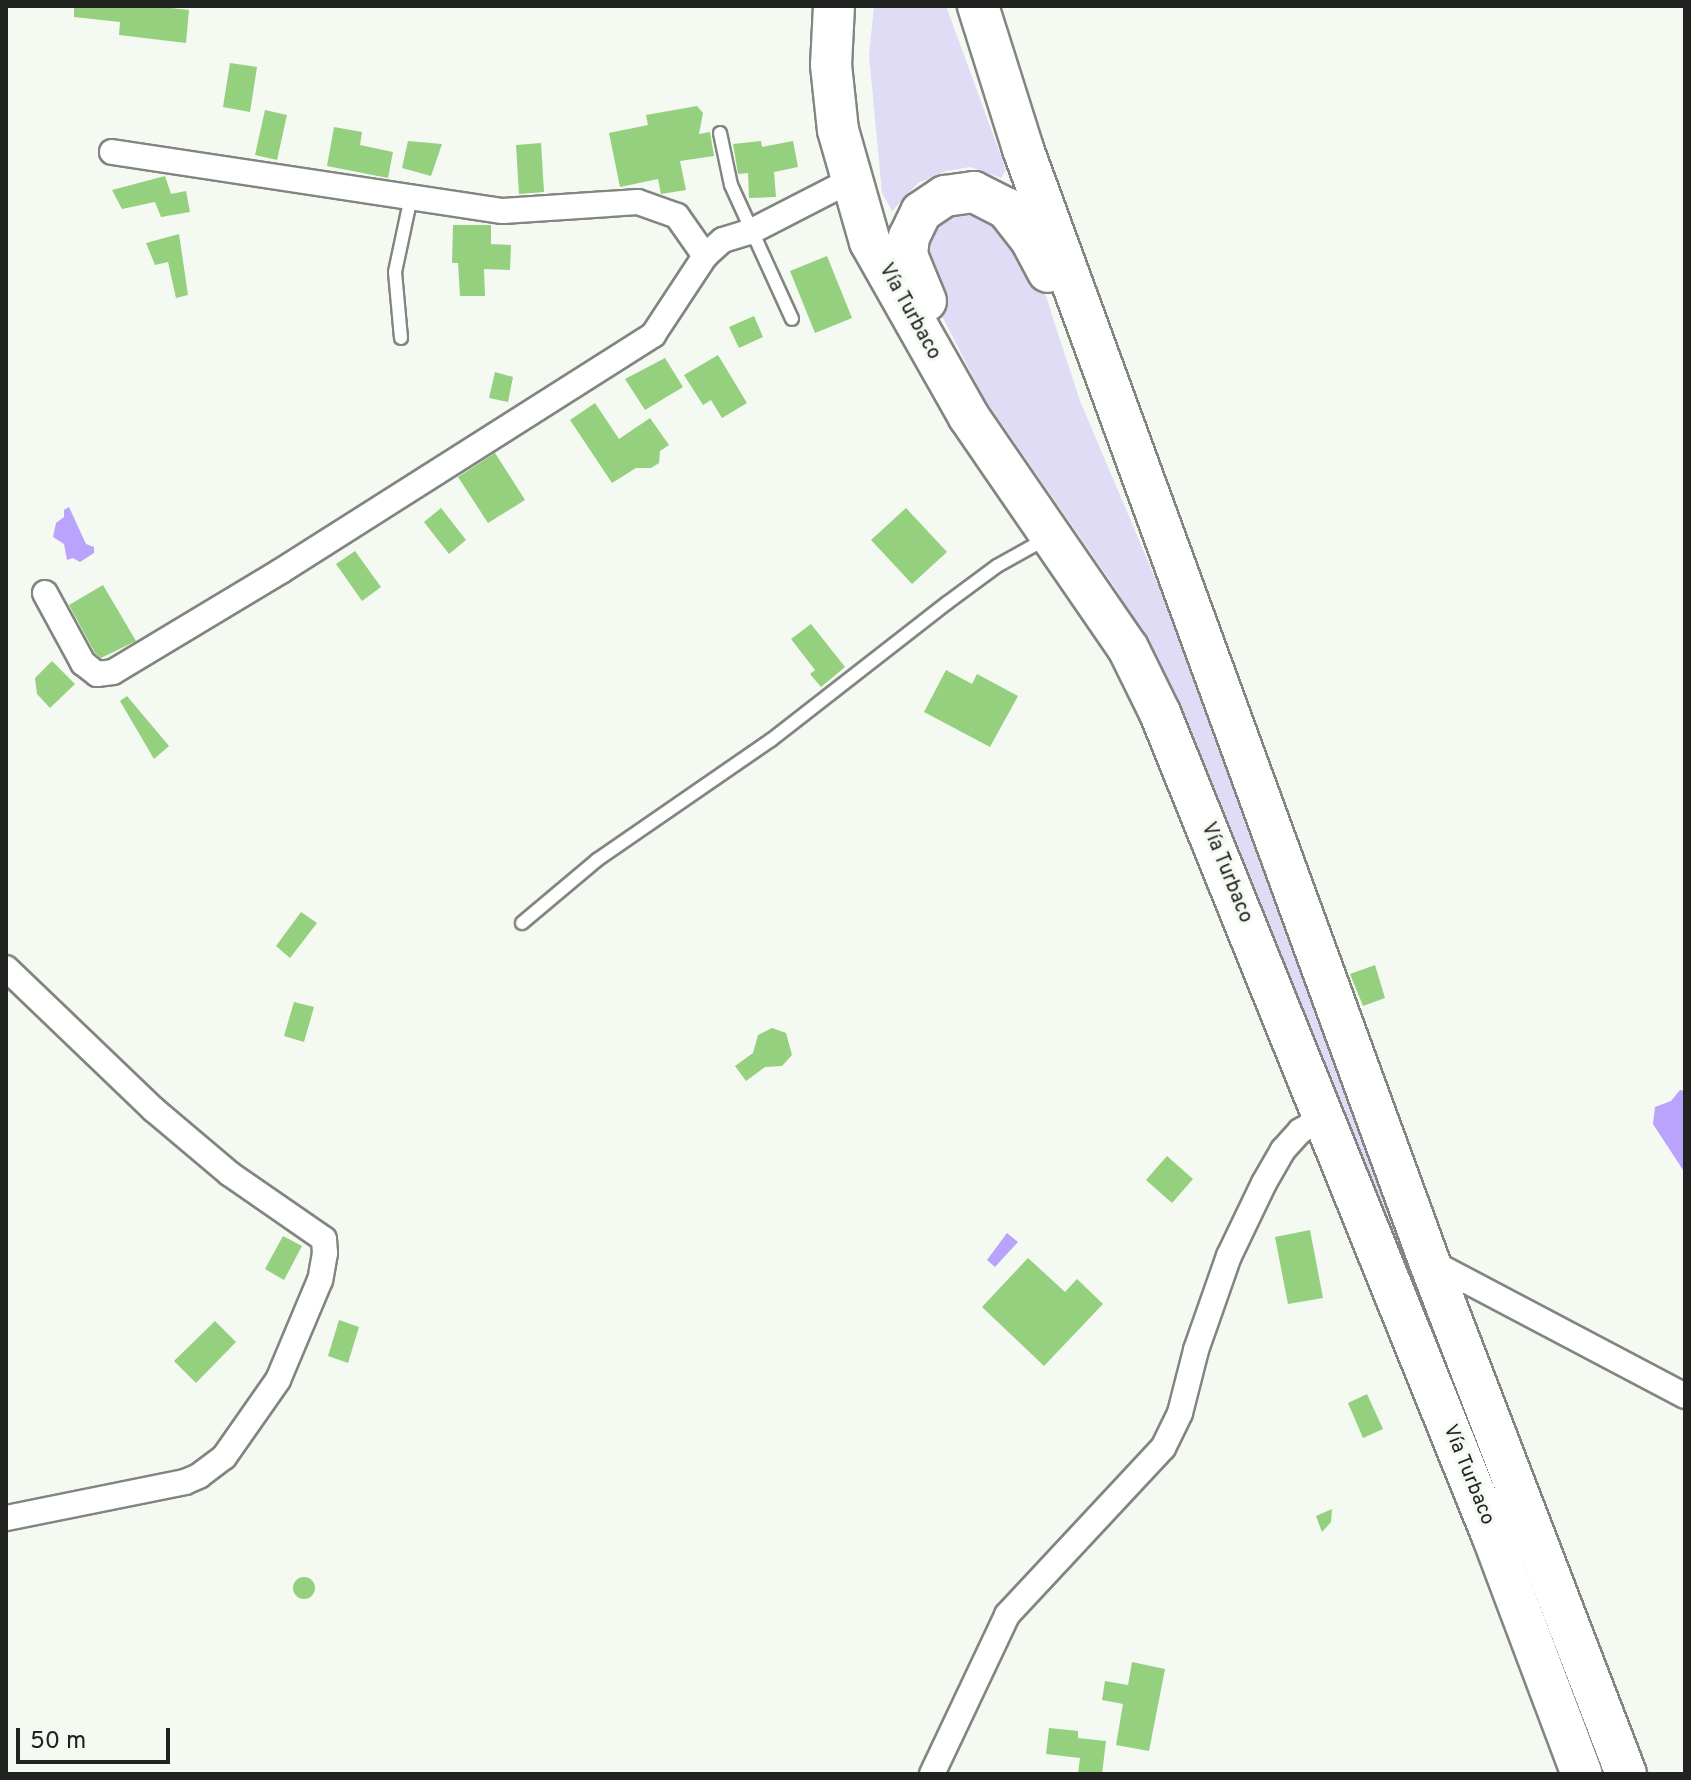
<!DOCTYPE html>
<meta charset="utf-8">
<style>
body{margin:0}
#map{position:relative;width:1691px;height:1780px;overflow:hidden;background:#f4f9f2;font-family:Overpass,sans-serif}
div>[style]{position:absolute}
.green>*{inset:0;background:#e1dcf6}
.water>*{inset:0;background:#b9a3fc}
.building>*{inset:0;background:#94d07e}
.round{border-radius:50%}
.roads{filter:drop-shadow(2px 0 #828680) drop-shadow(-2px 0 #828680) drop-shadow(0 2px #828680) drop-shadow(0 -2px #828680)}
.service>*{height:12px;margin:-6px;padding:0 6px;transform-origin:6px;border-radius:6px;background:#fff}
.minor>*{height:24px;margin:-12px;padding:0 12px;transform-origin:12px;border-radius:12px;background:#fff}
.trunk>*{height:40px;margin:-20px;padding:0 20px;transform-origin:20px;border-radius:20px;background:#fff}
span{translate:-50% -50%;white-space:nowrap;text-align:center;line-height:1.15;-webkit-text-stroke:6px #f4f9f2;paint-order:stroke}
.street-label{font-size:20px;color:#212320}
.frame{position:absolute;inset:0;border:8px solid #212320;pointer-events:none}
.scale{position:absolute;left:16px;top:1728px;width:154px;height:36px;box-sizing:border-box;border:4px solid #212320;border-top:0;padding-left:10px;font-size:24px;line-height:28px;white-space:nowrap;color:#212320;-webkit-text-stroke:6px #f4f9f2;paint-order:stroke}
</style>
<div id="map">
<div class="green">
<div style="clip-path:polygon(874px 6px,946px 6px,1006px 170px,1001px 178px,970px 167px,946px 171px,918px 183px,892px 211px,882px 193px,869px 55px)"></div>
<div style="clip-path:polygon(944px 209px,994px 213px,1040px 278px,1080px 401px,1206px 698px,1410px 1245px,1387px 1234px,1151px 658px,1118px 592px,984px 398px,924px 281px,929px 225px)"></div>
</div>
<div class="water">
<div style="clip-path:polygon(69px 507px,86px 544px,94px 547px,94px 553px,80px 562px,73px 558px,67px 560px,64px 544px,53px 537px,56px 523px,64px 517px,64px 510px)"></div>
<div style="clip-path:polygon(1680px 1090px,1685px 1091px,1685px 1173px,1653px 1124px,1655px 1107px,1671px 1101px)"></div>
<div style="clip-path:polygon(1007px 1233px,1018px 1242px,995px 1267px,987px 1260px)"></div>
</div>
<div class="building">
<div style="clip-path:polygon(74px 6px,152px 6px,189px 10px,186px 43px,119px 35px,120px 22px,74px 17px)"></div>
<div style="clip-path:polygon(230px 63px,257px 67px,250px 112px,223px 107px)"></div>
<div style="clip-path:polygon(697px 106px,703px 113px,699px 134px,710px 132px,714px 156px,680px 161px,686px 190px,661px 194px,658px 179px,620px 187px,609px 133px,648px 125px,646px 115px)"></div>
<div style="clip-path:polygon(265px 110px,287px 115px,277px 160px,255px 155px)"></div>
<div style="clip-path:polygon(334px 127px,362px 132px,360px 145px,393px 152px,388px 178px,327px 166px)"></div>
<div style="clip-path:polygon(408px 141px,442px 144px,431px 176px,402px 168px)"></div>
<div style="clip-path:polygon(761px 141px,762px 147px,793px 141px,798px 167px,774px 172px,776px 197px,749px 198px,748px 173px,738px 174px,733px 144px)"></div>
<div style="clip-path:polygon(541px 143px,544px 192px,519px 194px,516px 145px)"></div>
<div style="clip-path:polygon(165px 176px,171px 194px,186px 191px,190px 212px,161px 217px,155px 202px,122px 209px,112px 190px)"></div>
<div style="clip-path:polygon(453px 225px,491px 225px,491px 244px,511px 245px,510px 270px,484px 269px,485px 296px,460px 296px,458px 263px,452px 263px)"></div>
<div style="clip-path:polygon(179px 234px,188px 295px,176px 298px,168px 262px,155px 265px,146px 243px)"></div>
<div style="clip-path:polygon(827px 256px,852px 318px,815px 333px,790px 271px)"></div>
<div style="clip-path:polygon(754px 316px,763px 337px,739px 348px,729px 327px)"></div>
<div style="clip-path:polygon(718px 355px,747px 403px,722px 418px,711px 400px,703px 405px,684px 375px)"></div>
<div style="clip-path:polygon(665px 358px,683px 387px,645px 410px,625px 379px)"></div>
<div style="clip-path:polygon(495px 372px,513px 377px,508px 402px,489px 398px)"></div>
<div style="clip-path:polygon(595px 403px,619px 439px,650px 418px,669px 445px,660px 451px,659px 463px,651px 468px,636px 468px,612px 483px,570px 420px)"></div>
<div style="clip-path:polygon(495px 453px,525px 500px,488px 523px,458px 477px)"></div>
<div style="clip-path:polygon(441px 508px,466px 540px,449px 554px,424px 522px)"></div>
<div style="clip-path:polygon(906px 508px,947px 552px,912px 584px,871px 540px)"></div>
<div style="clip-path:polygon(355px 551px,381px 587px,362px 601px,336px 564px)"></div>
<div style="clip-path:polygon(103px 585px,136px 641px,101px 658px,95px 653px,69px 605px)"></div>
<div style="clip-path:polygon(811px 624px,845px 667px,821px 687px,810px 674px,815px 670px,791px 639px)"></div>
<div style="clip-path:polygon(52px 661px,75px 684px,50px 708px,37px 694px,35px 678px)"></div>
<div style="clip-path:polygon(946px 670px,972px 684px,977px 674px,1018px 696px,990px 747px,924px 712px)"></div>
<div style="clip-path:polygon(127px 696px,169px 746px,154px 759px,120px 701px)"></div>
<div style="clip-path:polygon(301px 912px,317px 923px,290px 958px,276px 946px)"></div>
<div style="clip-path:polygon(1375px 965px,1385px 998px,1363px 1006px,1350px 974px)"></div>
<div style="clip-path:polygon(294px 1002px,314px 1007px,304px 1042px,284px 1036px)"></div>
<div style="clip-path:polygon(772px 1028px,786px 1033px,792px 1055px,782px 1066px,765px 1067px,746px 1081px,735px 1066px,753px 1053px,758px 1035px)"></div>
<div style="clip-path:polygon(1167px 1156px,1193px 1179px,1172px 1203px,1146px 1180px)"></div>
<div style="clip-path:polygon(1310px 1230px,1323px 1298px,1288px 1304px,1275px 1237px)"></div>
<div style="clip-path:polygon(283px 1236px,302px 1246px,284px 1280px,265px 1269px)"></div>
<div style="clip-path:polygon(1028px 1258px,1065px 1292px,1077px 1279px,1103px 1304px,1044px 1366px,982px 1307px)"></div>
<div style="clip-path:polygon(339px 1320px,359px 1327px,348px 1363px,328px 1356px)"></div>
<div style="clip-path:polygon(215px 1321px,236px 1342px,196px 1383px,174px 1361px)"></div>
<div style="clip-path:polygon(1367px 1394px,1383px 1429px,1363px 1438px,1348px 1403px)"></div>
<div style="clip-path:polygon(1332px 1509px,1331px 1522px,1322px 1532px,1316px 1516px)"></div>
<div class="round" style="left:293px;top:1577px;width:22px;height:22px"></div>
<div style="clip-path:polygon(1132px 1662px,1165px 1669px,1149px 1751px,1116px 1745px,1123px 1704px,1102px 1700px,1105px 1681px,1128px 1685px)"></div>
<div style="clip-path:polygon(1049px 1728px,1078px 1731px,1078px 1738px,1106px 1741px,1102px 1774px,1078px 1774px,1080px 1758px,1046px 1754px)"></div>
</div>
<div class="roads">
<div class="service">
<div style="left:720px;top:133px;width:53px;rotate:78.1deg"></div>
<div style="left:731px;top:185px;width:147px;rotate:65.5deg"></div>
<div style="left:401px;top:338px;width:66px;rotate:-95.2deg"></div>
<div style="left:395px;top:272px;width:77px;rotate:-78deg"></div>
<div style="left:522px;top:923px;width:98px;rotate:-40deg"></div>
<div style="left:597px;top:860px;width:211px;rotate:-34.6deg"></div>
<div style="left:771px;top:740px;width:223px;rotate:-37.9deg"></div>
<div style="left:947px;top:603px;width:62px;rotate:-36.5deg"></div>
<div style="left:997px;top:566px;width:57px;rotate:-29.2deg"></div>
</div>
<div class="minor">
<div style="left:112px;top:152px;width:395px;rotate:8.6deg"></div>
<div style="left:503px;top:211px;width:135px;rotate:-3.8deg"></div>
<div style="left:638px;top:202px;width:41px;rotate:19.7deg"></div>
<div style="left:677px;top:216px;width:49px;rotate:55deg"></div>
<div style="left:45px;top:593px;width:80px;rotate:61.5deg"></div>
<div style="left:83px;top:663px;width:18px;rotate:38deg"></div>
<div style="left:97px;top:674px;width:16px;rotate:-7deg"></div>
<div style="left:113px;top:672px;width:196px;rotate:-31deg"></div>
<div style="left:281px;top:571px;width:441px;rotate:-32.4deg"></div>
<div style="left:653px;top:335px;width:95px;rotate:-56.6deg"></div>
<div style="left:705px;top:256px;width:24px;rotate:-42deg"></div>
<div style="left:723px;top:240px;width:28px;rotate:-17deg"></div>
<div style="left:750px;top:232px;width:114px;rotate:-27.2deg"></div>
<div style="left:6px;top:968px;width:204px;rotate:43.8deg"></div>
<div style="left:153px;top:1109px;width:101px;rotate:40.2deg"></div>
<div style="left:230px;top:1174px;width:114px;rotate:34.7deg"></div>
<div style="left:324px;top:1239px;width:14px;rotate:86deg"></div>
<div style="left:325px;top:1253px;width:27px;rotate:100deg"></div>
<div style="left:320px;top:1280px;width:108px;rotate:112.8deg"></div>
<div style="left:278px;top:1380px;width:94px;rotate:125deg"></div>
<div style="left:224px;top:1457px;width:31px;rotate:143deg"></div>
<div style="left:199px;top:1476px;width:15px;rotate:157deg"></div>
<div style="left:185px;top:1482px;width:183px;rotate:168.6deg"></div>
<div style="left:1429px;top:1261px;width:289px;rotate:27.8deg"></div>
<div style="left:932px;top:1774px;width:176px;rotate:-64.7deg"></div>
<div style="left:1007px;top:1615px;width:229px;rotate:-47deg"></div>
<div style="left:1163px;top:1448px;width:39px;rotate:-64deg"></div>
<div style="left:1180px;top:1413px;width:65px;rotate:-75.7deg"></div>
<div style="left:1196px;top:1350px;width:100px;rotate:-70.7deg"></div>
<div style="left:1229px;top:1256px;width:81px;rotate:-64.4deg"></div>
<div style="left:1264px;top:1183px;width:38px;rotate:-60deg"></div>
<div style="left:1283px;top:1150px;width:25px;rotate:-48deg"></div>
<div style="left:1300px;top:1131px;width:26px;rotate:-29deg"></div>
</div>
<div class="trunk">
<div style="left:834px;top:6px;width:59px;rotate:92.9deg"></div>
<div style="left:831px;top:65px;width:65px;rotate:83.9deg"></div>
<div style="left:838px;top:130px;width:116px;rotate:74.1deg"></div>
<div style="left:870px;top:242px;width:201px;rotate:60.5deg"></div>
<div style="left:969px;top:417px;width:280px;rotate:55.5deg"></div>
<div style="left:1128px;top:648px;width:72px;rotate:63.8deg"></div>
<div style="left:1160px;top:713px;width:887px;rotate:68.01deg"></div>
<div style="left:1492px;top:1535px;width:255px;rotate:69.4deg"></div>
<div style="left:978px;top:6px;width:150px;rotate:72.5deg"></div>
<div style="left:1023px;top:149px;width:1184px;rotate:69.94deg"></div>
<div style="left:1429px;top:1261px;width:550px;rotate:68.99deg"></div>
<div style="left:926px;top:301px;width:50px;rotate:-112.4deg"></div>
<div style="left:907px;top:255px;width:18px;rotate:-84deg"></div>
<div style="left:909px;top:237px;width:28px;rotate:-64deg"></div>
<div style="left:921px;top:212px;width:29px;rotate:-34deg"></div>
<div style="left:945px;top:196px;width:29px;rotate:-8deg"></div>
<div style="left:974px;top:192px;width:36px;rotate:27deg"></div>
<div style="left:1006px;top:208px;width:41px;rotate:52deg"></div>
<div style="left:1031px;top:240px;width:36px;rotate:62deg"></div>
</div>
</div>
<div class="street-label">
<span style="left:909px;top:312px;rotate:61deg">Vía Turbaco</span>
<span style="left:1226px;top:873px;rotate:68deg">Vía Turbaco</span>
<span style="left:1468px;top:1475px;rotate:68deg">Vía Turbaco</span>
</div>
<div class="frame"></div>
<div class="scale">50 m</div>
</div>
